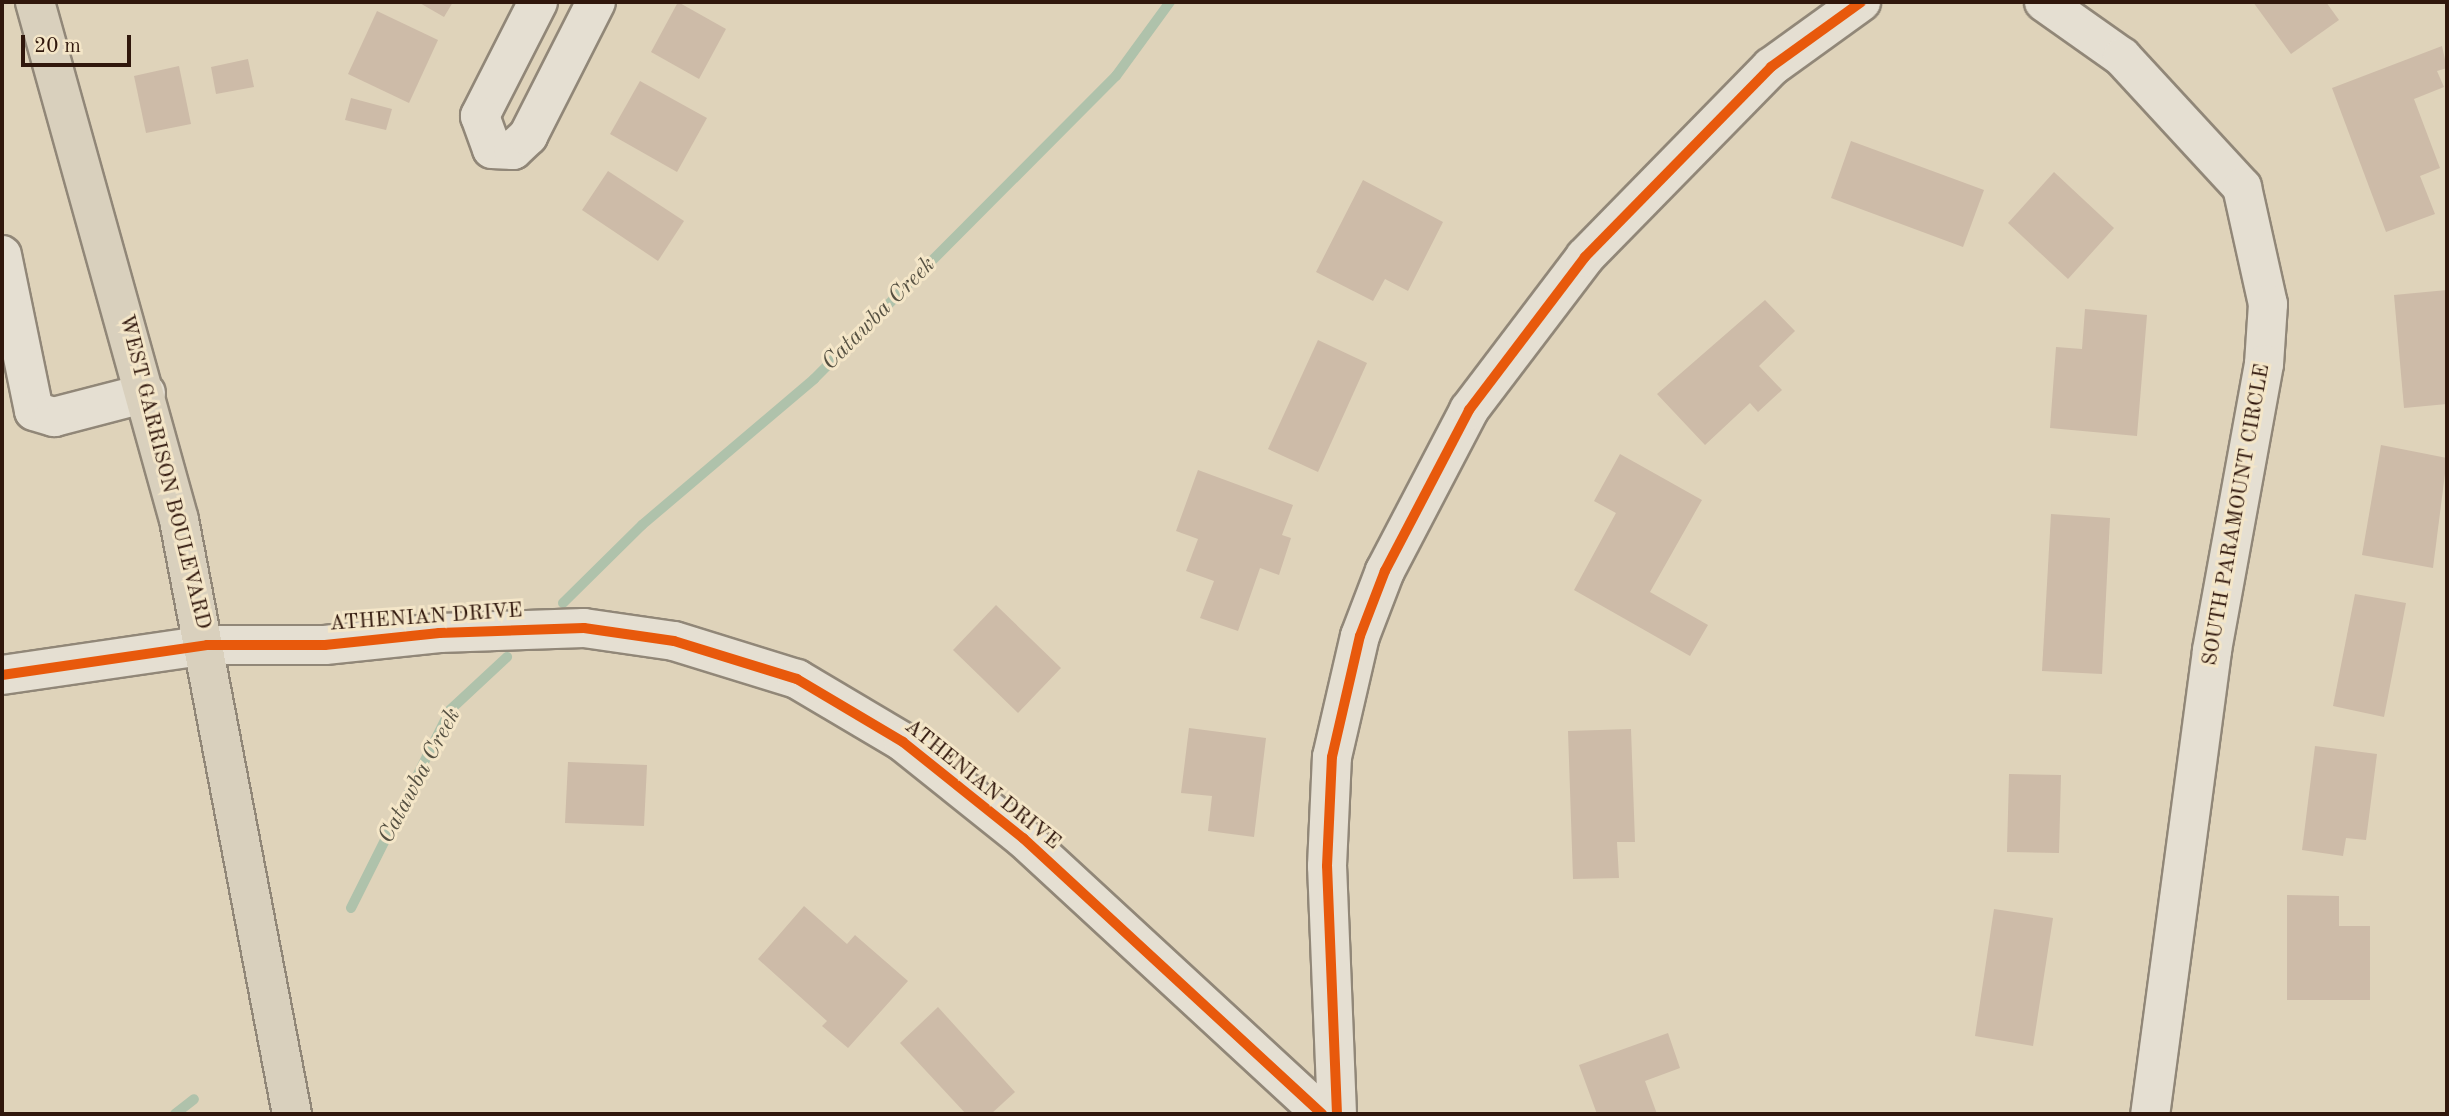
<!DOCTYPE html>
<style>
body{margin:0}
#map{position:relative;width:2449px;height:1116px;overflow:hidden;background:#dfd3ba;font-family:"Old Standard TT",serif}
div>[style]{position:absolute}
.stream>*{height:10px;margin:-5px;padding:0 5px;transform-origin:5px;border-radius:5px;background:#afc2ab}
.building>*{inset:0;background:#cdbba8}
.roads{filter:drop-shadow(2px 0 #918778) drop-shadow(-2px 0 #918778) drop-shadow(0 2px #918778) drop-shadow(0 -2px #918778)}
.minor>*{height:38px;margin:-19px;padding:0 19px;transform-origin:19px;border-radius:19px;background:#e5dfd2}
.major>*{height:38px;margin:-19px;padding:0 19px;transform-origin:19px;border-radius:19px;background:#d9d0bd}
.cycleway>*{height:10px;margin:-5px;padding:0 5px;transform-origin:5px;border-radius:5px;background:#e8590c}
span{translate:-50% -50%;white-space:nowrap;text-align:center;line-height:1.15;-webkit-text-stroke:6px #f4e6c8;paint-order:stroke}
.street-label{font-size:21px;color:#30170c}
.water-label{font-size:23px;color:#555041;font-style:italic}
.frame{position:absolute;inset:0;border:4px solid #30170c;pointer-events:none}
.scale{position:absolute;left:21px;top:35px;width:110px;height:32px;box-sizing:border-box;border:4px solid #30170c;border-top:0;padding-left:9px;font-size:21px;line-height:24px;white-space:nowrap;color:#30170c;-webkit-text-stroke:5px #f4e6c8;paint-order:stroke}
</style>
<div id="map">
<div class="stream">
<div style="left:563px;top:603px;width:111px;rotate:-44.6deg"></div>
<div style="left:642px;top:525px;width:226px;rotate:-40.3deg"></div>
<div style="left:814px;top:379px;width:428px;rotate:-45.1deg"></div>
<div style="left:1116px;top:76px;width:92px;rotate:-53.9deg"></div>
<div style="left:351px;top:908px;width:221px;rotate:-63.4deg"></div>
<div style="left:450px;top:710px;width:78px;rotate:-42.9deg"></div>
<div style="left:175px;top:1114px;width:24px;rotate:-38deg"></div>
</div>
<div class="building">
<div style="clip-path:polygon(418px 2px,453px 2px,444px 17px)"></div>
<div style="clip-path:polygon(678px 2px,726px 29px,699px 79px,651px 52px)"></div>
<div style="clip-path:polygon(2253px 2px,2326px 2px,2339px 20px,2291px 54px)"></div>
<div style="clip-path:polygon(377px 11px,438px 40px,409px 103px,348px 74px)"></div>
<div style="clip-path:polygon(2442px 46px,2447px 68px,2437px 71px,2444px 87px,2414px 99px,2440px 168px,2420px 176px,2435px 214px,2386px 232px,2332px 88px)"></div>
<div style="clip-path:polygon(248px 59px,254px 87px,216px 94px,211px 67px)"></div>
<div style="clip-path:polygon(179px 66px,191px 124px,146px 133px,134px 76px)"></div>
<div style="clip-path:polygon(640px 81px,707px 118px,677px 172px,610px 134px)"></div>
<div style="clip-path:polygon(351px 98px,392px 109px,386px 130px,345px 120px)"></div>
<div style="clip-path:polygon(1851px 141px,1984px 190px,1963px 247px,1831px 198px)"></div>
<div style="clip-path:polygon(608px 171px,684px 221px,658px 261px,582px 210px)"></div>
<div style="clip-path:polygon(2054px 172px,2114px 228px,2068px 279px,2008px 223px)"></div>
<div style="clip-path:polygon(1363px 180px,1443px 222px,1408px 291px,1385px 279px,1373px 301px,1316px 272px)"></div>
<div style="clip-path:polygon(2447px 290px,2447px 404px,2404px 408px,2394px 295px)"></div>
<div style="clip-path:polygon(1765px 300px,1795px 331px,1759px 366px,1782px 390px,1758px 412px,1750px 403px,1705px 445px,1657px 394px)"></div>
<div style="clip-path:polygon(2085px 309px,2147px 315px,2137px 436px,2050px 428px,2056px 347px,2082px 349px)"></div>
<div style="clip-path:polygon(1318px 340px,1367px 363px,1318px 472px,1268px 449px)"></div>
<div style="clip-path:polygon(2381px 445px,2447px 458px,2433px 568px,2362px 555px)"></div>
<div style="clip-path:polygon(1620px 454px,1702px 500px,1650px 592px,1708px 625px,1690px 656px,1574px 590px,1616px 513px,1594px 501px)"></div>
<div style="clip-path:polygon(1198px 470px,1293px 505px,1282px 535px,1291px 538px,1279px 575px,1260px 568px,1238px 631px,1200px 618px,1214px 581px,1186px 571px,1198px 539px,1176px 531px)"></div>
<div style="clip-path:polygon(2051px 514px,2110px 518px,2102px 674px,2042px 671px)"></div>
<div style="clip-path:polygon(2355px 594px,2406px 603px,2384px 717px,2333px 706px)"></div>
<div style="clip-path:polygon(996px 605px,1061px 668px,1018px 713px,953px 650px)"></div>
<div style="clip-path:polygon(1189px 728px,1266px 738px,1254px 837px,1208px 831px,1212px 796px,1181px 793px)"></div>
<div style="clip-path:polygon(1631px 729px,1635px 842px,1617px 842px,1619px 878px,1573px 879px,1568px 731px)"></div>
<div style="clip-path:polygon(2315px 746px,2377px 754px,2366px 840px,2346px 838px,2343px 856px,2302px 850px)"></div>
<div style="clip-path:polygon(568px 762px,647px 765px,644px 826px,565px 823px)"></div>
<div style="clip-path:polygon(2009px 774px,2061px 775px,2059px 853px,2007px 852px)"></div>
<div style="clip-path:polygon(2287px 895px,2339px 896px,2339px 926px,2370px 926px,2370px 1000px,2287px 1000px)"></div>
<div style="clip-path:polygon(804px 906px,847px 944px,855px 935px,908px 981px,848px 1048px,822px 1026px,827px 1021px,758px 959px)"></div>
<div style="clip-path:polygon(1994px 909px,2053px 918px,2033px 1046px,1975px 1036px)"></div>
<div style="clip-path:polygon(938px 1007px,1015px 1092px,991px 1114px,966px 1114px,900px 1043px)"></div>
<div style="clip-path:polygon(1668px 1033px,1680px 1068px,1645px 1081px,1657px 1114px,1597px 1114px,1579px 1065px)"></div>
</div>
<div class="roads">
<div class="minor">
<div style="left:538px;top:2px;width:128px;rotate:117deg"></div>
<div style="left:480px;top:116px;width:35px;rotate:70deg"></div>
<div style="left:492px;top:149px;width:21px;rotate:3deg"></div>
<div style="left:513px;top:150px;width:21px;rotate:-43deg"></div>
<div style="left:528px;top:136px;width:150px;rotate:-63.1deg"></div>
<div style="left:2044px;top:2px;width:95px;rotate:35.2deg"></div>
<div style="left:2122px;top:57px;width:177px;rotate:47.3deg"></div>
<div style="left:2242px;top:187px;width:120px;rotate:77.5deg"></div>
<div style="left:2268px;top:304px;width:60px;rotate:93.8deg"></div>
<div style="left:2264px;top:364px;width:292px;rotate:100.3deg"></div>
<div style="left:2212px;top:651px;width:467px;rotate:97.6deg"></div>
<div style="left:2px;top:255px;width:159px;rotate:78.4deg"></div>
<div style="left:34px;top:411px;width:21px;rotate:17deg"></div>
<div style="left:54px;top:417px;width:95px;rotate:-14.6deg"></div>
<div style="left:2px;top:675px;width:207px;rotate:-8.3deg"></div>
<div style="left:207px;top:645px;width:118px"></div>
<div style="left:325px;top:645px;width:115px;rotate:-6deg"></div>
<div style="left:439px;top:633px;width:145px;rotate:-2deg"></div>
<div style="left:584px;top:628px;width:91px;rotate:8.2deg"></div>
<div style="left:674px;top:641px;width:129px;rotate:17.2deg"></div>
<div style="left:797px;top:679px;width:123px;rotate:30.7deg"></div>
<div style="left:903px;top:742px;width:154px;rotate:38.7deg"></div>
<div style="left:1023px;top:838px;width:407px;rotate:42.7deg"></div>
<div style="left:1337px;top:1114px;width:248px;rotate:-92.3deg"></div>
<div style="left:1327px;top:866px;width:109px;rotate:-87.4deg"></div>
<div style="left:1332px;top:757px;width:124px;rotate:-77deg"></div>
<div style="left:1360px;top:636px;width:70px;rotate:-69deg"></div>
<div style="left:1385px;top:571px;width:182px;rotate:-62.4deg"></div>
<div style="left:1469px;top:410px;width:192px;rotate:-52.8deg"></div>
<div style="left:1585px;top:257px;width:266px;rotate:-45.6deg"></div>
<div style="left:1771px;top:67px;width:111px;rotate:-35.8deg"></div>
</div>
<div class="major">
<div style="left:35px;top:2px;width:538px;rotate:74.46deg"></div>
<div style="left:179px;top:520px;width:605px;rotate:79.23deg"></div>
</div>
</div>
<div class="cycleway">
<div style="left:2px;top:675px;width:207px;rotate:-8.3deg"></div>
<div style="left:207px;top:645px;width:118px"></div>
<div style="left:325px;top:645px;width:115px;rotate:-6deg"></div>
<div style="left:439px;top:633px;width:145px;rotate:-2deg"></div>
<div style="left:584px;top:628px;width:91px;rotate:8.2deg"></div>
<div style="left:674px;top:641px;width:129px;rotate:17.2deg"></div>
<div style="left:797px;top:679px;width:123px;rotate:30.7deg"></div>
<div style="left:903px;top:742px;width:154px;rotate:38.7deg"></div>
<div style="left:1023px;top:838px;width:407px;rotate:42.7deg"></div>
<div style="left:1337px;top:1114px;width:248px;rotate:-92.3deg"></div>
<div style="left:1327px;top:866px;width:109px;rotate:-87.4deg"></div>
<div style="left:1332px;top:757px;width:124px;rotate:-77deg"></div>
<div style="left:1360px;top:636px;width:70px;rotate:-69deg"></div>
<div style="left:1385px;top:571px;width:182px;rotate:-62.4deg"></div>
<div style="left:1469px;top:410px;width:192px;rotate:-52.8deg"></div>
<div style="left:1585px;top:257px;width:266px;rotate:-45.6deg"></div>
<div style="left:1771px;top:67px;width:111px;rotate:-35.8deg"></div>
</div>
<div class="street-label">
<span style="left:164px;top:472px;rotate:76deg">WEST GARRISON BOULEVARD</span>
<span style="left:2237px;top:515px;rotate:-80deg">SOUTH PARAMOUNT CIRCLE</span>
<span style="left:426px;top:618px;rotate:-4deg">ATHENIAN DRIVE</span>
<span style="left:982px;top:785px;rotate:39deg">ATHENIAN DRIVE</span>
</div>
<div class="water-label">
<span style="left:879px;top:314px;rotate:-45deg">Catawba Creek</span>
<span style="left:420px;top:776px;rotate:-62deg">Catawba Creek</span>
</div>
<div class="frame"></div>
<div class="scale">20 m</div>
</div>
